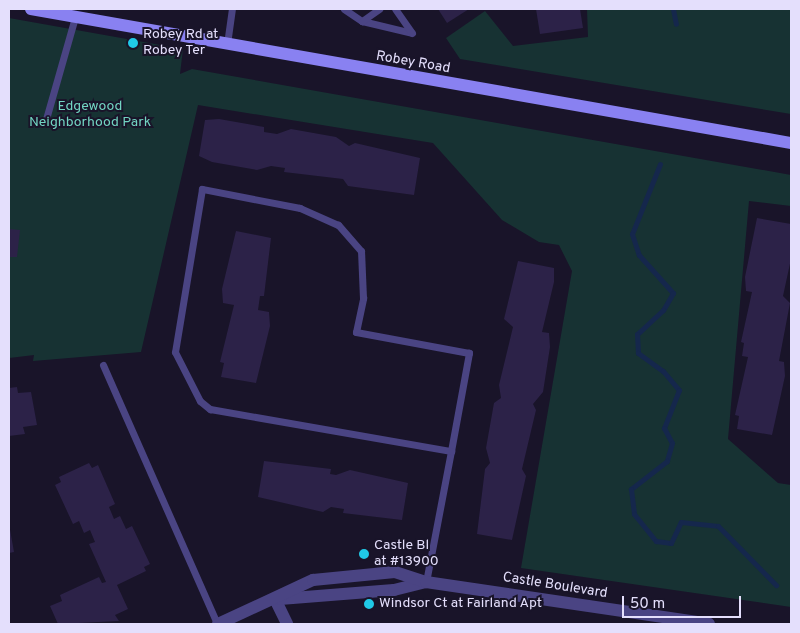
<!DOCTYPE html>
<style>
body{margin:0}
#map{position:relative;width:800px;height:633px;overflow:hidden;background:#191429;font-family:Overpass,sans-serif}
div>[style]{position:absolute}
.green>*{inset:0;background:#173233}
.stream>*{height:5px;margin:-2.5px;padding:0 2.5px;transform-origin:2.5px;border-radius:2.5px;background:#15274c}
.building>*{inset:0;background:#2c2248}
.lane>*{height:7px;margin:-3.5px;padding:0 3.5px;transform-origin:3.5px;border-radius:3.5px;background:#4a4483}
.street>*{height:12px;margin:-6px;padding:0 6px;transform-origin:6px;border-radius:6px;background:#4a4483}
.secondary>*{height:12px;margin:-6px;padding:0 6px;transform-origin:6px;border-radius:6px;background:#8981f1}
.dots>*{width:14px;height:14px;translate:-50% -50%;box-sizing:border-box;border:2px solid #191429;border-radius:50%}
span{translate:-50% -50%;white-space:nowrap;text-align:center;line-height:1.15;-webkit-text-stroke:4px #191429;paint-order:stroke}
.poi-label{font-size:14px;color:#e4dffc}
.left{translate:0 -50%;text-align:left}
.street-label{font-size:14px;color:#e4dffc}
.park-label{font-size:14px;color:#72d5c2}
.frame{position:absolute;inset:0;border:10px solid #e4dffc;pointer-events:none}
.scale{position:absolute;left:622px;top:596px;width:119px;height:22px;box-sizing:border-box;border:2px solid #e4dffc;border-top:0;padding-left:6px;font-size:15px;line-height:18px;white-space:nowrap;color:#e4dffc;-webkit-text-stroke:4px #191429;paint-order:stroke}
</style>
<div id="map">
<div class="green">
<div style="clip-path:polygon(587px 9px,791px 9px,791px 114px,460px 59px,446px 38px,485px 11px,513px 46px,588px 37px)"></div>
<div style="clip-path:polygon(9px 18px,183px 49px,180px 74px,192px 69px,791px 175px,791px 206px,749px 201px,728px 439px,778px 483px,791px 485px,791px 607px,521px 568px,572px 271px,559px 245px,539px 242px,502px 220px,433px 143px,198px 105px,141px 352px,33px 361px,34px 355px,9px 358px)"></div>
</div>
<div class="stream">
<div style="left:673px;top:9px;width:15px;rotate:79deg"></div>
<div style="left:660px;top:164px;width:75px;rotate:111.8deg"></div>
<div style="left:632px;top:234px;width:22px;rotate:72deg"></div>
<div style="left:639px;top:255px;width:51px;rotate:48.2deg"></div>
<div style="left:673px;top:293px;width:20px;rotate:120deg"></div>
<div style="left:663px;top:310px;width:35px;rotate:137deg"></div>
<div style="left:637px;top:334px;width:19px;rotate:87deg"></div>
<div style="left:638px;top:353px;width:31px;rotate:36deg"></div>
<div style="left:663px;top:371px;width:25px;rotate:50deg"></div>
<div style="left:679px;top:390px;width:41px;rotate:111.5deg"></div>
<div style="left:664px;top:428px;width:17px;rotate:62deg"></div>
<div style="left:672px;top:443px;width:19px;rotate:106deg"></div>
<div style="left:667px;top:461px;width:46px;rotate:142.1deg"></div>
<div style="left:631px;top:489px;width:25px;rotate:83deg"></div>
<div style="left:634px;top:514px;width:35px;rotate:51deg"></div>
<div style="left:656px;top:541px;width:15px;rotate:8deg"></div>
<div style="left:671px;top:543px;width:23px;rotate:-65deg"></div>
<div style="left:681px;top:522px;width:37px;rotate:6deg"></div>
<div style="left:718px;top:526px;width:83px;rotate:45.5deg"></div>
</div>
<div class="building">
<div style="clip-path:polygon(438px 9px,469px 9px,447px 23px)"></div>
<div style="clip-path:polygon(536px 9px,580px 9px,583px 28px,540px 34px)"></div>
<div style="clip-path:polygon(219px 119px,264px 127px,264px 132px,277px 134px,291px 129px,336px 137px,349px 146px,355px 143px,420px 158px,414px 195px,348px 186px,343px 179px,284px 172px,285px 168px,271px 166px,257px 170px,212px 162px,199px 156px,205px 120px)"></div>
<div style="clip-path:polygon(757px 218px,791px 224px,791px 259px,783px 296px,790px 303px,779px 361px,784px 362px,785px 376px,772px 435px,737px 429px,739px 416px,735px 415px,748px 357px,742px 356px,744px 343px,741px 342px,752px 292px,746px 291px,745px 277px)"></div>
<div style="clip-path:polygon(9px 229px,20px 230px,17px 257px,9px 257px)"></div>
<div style="clip-path:polygon(236px 231px,271px 238px,264px 296px,260px 296px,258px 310px,269px 312px,270px 326px,256px 383px,221px 377px,224px 363px,220px 362px,234px 305px,223px 303px,222px 289px)"></div>
<div style="clip-path:polygon(518px 261px,554px 268px,554px 282px,542px 332px,549px 333px,550px 347px,543px 392px,533px 404px,536px 410px,522px 469px,526px 476px,512px 540px,477px 534px,485px 469px,490px 463px,486px 448px,494px 403px,501px 398px,499px 385px,513px 327px,504px 319px)"></div>
<div style="clip-path:polygon(17px 387px,18px 393px,31px 392px,37px 425px,23px 427px,25px 434px,9px 436px,9px 388px)"></div>
<div style="clip-path:polygon(264px 461px,331px 469px,330px 474px,336px 475px,350px 470px,408px 483px,402px 520px,343px 513px,344px 509px,331px 507px,323px 512px,258px 497px)"></div>
<div style="clip-path:polygon(89px 463px,92px 468px,98px 465px,115px 504px,109px 507px,114px 519px,120px 516px,126px 529px,132px 526px,150px 564px,144px 567px,146px 571px,117px 585px,128px 609px,115px 615px,119px 621px,58px 624px,50px 606px,62px 601px,60px 595px,99px 577px,102px 583px,106px 582px,89px 544px,95px 542px,90px 530px,84px 533px,79px 521px,73px 524px,55px 485px,61px 482px,59px 477px)"></div>
<div style="clip-path:polygon(9px 524px,14px 552px,9px 553px)"></div>
</div>
<div class="lane">
<div style="left:344px;top:9px;width:22px;rotate:34deg"></div>
<div style="left:362px;top:21px;width:51px;rotate:13.5deg"></div>
<div style="left:412px;top:33px;width:29px;rotate:-125deg"></div>
<div style="left:362px;top:21px;width:21px;rotate:-35deg"></div>
<div style="left:227px;top:44px;width:35px;rotate:-82deg"></div>
<div style="left:46px;top:119px;width:106px;rotate:-74.1deg"></div>
<div style="left:103px;top:365px;width:283px;rotate:66.2deg"></div>
<div style="left:426px;top:582px;width:133px;rotate:-79.2deg"></div>
<div style="left:451px;top:451px;width:100px;rotate:-79.6deg"></div>
<div style="left:469px;top:353px;width:115px;rotate:-169.5deg"></div>
<div style="left:356px;top:332px;width:35px;rotate:-78deg"></div>
<div style="left:363px;top:298px;width:47px;rotate:-92.4deg"></div>
<div style="left:361px;top:251px;width:35px;rotate:-131deg"></div>
<div style="left:338px;top:225px;width:42px;rotate:-155.9deg"></div>
<div style="left:300px;top:208px;width:100px;rotate:-169deg"></div>
<div style="left:202px;top:189px;width:165px;rotate:99.4deg"></div>
<div style="left:175px;top:352px;width:55px;rotate:63deg"></div>
<div style="left:200px;top:401px;width:13px;rotate:39deg"></div>
<div style="left:210px;top:409px;width:245px;rotate:9.9deg"></div>
</div>
<div class="street">
<div style="left:275px;top:599px;width:28px;rotate:64deg"></div>
<div style="left:280px;top:599px;width:114px;rotate:-4.5deg"></div>
<div style="left:394px;top:590px;width:33px;rotate:-14deg"></div>
<div style="left:218px;top:624px;width:105px;rotate:-24.9deg"></div>
<div style="left:313px;top:580px;width:82px;rotate:-5.6deg"></div>
<div style="left:395px;top:572px;width:33px;rotate:18deg"></div>
<div style="left:426px;top:582px;width:286px;rotate:8.4deg"></div>
</div>
<div class="secondary">
<div style="left:31px;top:9px;width:772px;rotate:10deg"></div>
</div>
<div class="dots">
<div style="left:133px;top:43px;background:#20c9e7"></div>
<div style="left:364px;top:554px;background:#20c9e7"></div>
<div style="left:369px;top:604px;background:#20c9e7"></div>
</div>
<div class="poi-label">
<span class="left" style="left:143px;top:43px">Robey Rd at<br>Robey Ter</span>
<span class="left" style="left:374px;top:554px">Castle Bl<br>at #13900</span>
<span class="left" style="left:379px;top:604px">Windsor Ct at Fairland Apt</span>
</div>
<div class="street-label">
<span style="left:413px;top:63px;rotate:10deg">Robey Road</span>
<span style="left:555px;top:586px;rotate:9deg">Castle Boulevard</span>
</div>
<div class="park-label">
<span style="left:90px;top:115px">Edgewood<br>Neighborhood Park</span>
</div>
<div class="frame"></div>
<div class="scale">50 m</div>
</div>
